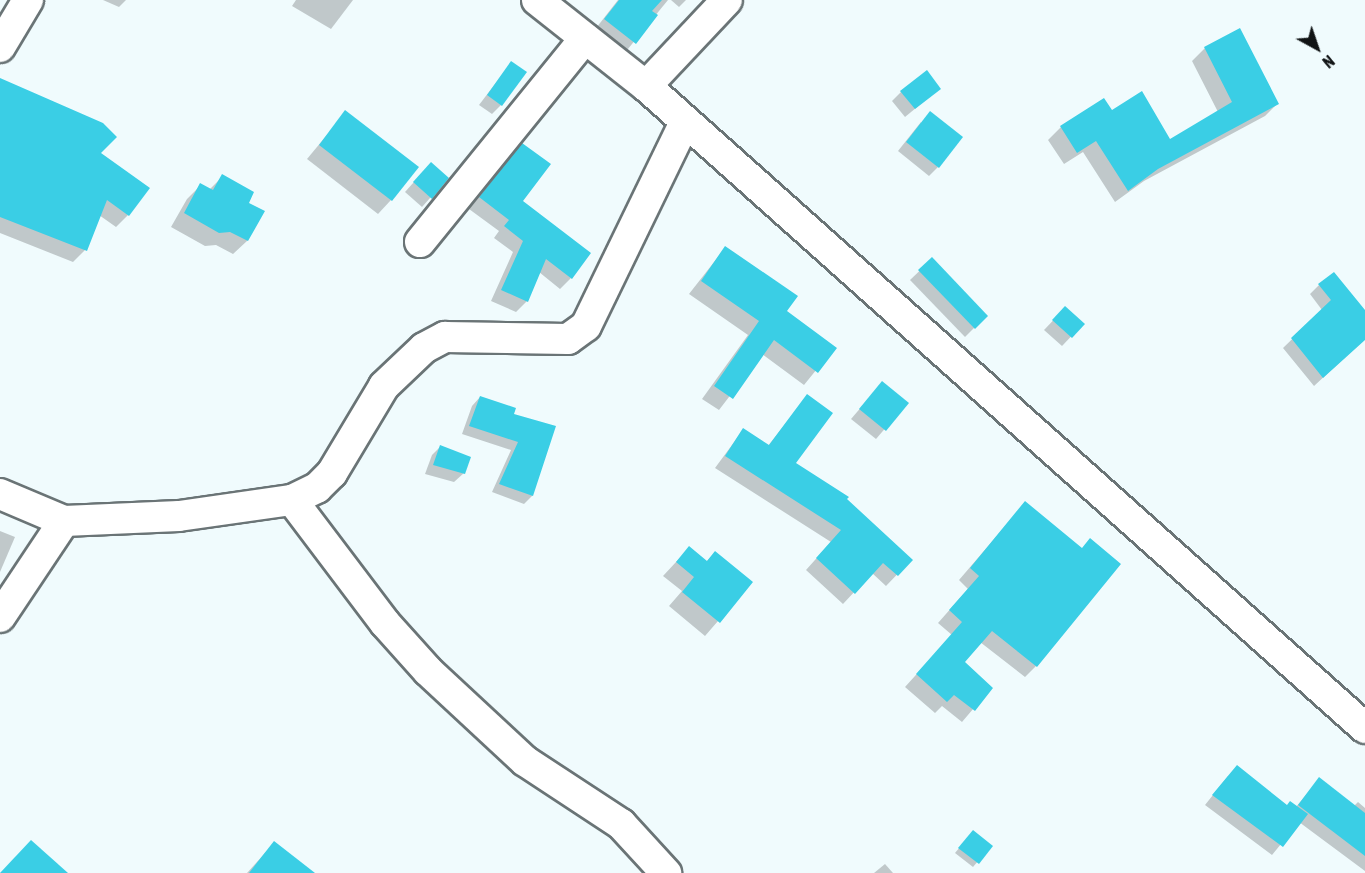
<!DOCTYPE html>
<style>
body{margin:0}
#map{position:relative;width:1365px;height:873px;overflow:hidden;background:#f0fbfd;font-family:"Asap Condensed",sans-serif}
div>[style]{position:absolute}
.shadow>*{inset:0;background:#0003}
.building>*{inset:0;background:#3acee5}
.roads{filter:drop-shadow(2px 0 #6a7476) drop-shadow(-2px 0 #6a7476) drop-shadow(0 2px #6a7476) drop-shadow(0 -2px #6a7476)}
.minor>*{height:30px;margin:-15px;padding:0 15px;transform-origin:15px;border-radius:15px;background:#fff}
span{translate:-50% -50%;white-space:nowrap;text-align:center;line-height:1.15;-webkit-text-stroke:4.5px #f0fbfd;paint-order:stroke}
.north{position:absolute;left:1287px;top:18px;width:60px;height:60px;-webkit-text-stroke:4px #f0fbfd;paint-order:stroke;rotate:140deg;font-size:16px;font-weight:700;line-height:24px;text-align:center;color:#111415}
.north::after{content:'';display:block;margin:auto;width:21px;height:27px;background:#111415;clip-path:polygon(50% 0,100% 100%,50% 72%,0 100%)}
</style>
<div id="map">
<div class="shadow">
<div style="clip-path:polygon(103px 0,126px 0,119px 7px)"></div>
<div style="clip-path:polygon(296px 0,353px 0,331px 29px,292px 6px)"></div>
<div style="clip-path:polygon(618px 0,668px 0,623px 55px,593px 32px)"></div>
<div style="clip-path:polygon(671px 0,686px 0,679px 7px)"></div>
<div style="clip-path:polygon(1205px 48px,1277px 104px,1265px 116px,1144px 181px,1115px 202px,1083px 152px,1064px 164px,1048px 140px,1061px 127px,1169px 141px,1218px 112px,1192px 61px)"></div>
<div style="clip-path:polygon(511px 63px,501px 105px,492px 114px,479px 105px)"></div>
<div style="clip-path:polygon(0 80px,99px 153px,128px 215px,116px 227px,99px 215px,85px 250px,73px 262px,0 233px)"></div>
<div style="clip-path:polygon(939px 89px,905px 117px,892px 101px,901px 92px)"></div>
<div style="clip-path:polygon(346px 112px,391px 200px,378px 214px,307px 159px)"></div>
<div style="clip-path:polygon(921px 122px,938px 167px,929px 176px,898px 151px)"></div>
<div style="clip-path:polygon(523px 145px,521px 201px,571px 278px,560px 289px,539px 272px,527px 301px,516px 312px,491px 301px,513px 252px,494px 238px,499px 231px,469px 209px)"></div>
<div style="clip-path:polygon(422px 173px,447px 179px,422px 207px,405px 192px)"></div>
<div style="clip-path:polygon(223px 176px,247px 203px,263px 212px,247px 241px,233px 254px,216px 245px,205px 246px,171px 227px,187px 199px,201px 185px,209px 190px)"></div>
<div style="clip-path:polygon(725px 248px,785px 312px,834px 348px,804px 385px,762px 354px,719px 410px,702px 399px,748px 335px,689px 294px)"></div>
<div style="clip-path:polygon(932px 259px,986px 316px,965px 337px,910px 280px)"></div>
<div style="clip-path:polygon(1319px 285px,1365px 312px,1365px 339px,1314px 386px,1283px 348px,1322px 310px,1310px 294px)"></div>
<div style="clip-path:polygon(1065px 308px,1083px 324px,1062px 346px,1044px 330px)"></div>
<div style="clip-path:polygon(882px 383px,907px 403px,876px 439px,851px 419px)"></div>
<div style="clip-path:polygon(807px 396px,794px 463px,845px 499px,911px 560px,886px 586px,872px 573px,843px 604px,806px 570px,831px 542px,715px 468px,743px 430px,768px 446px)"></div>
<div style="clip-path:polygon(480px 397px,512px 415px,554px 427px,532px 496px,524px 504px,492px 492px,511px 450px,462px 434px,472px 406px)"></div>
<div style="clip-path:polygon(441px 446px,464px 473px,454px 482px,425px 474px,432px 455px)"></div>
<div style="clip-path:polygon(1025px 503px,1036px 666px,1025px 677px,980px 642px,963px 662px,991px 688px,962px 722px,942px 706px,935px 713px,905px 687px,952px 635px,938px 623px,968px 589px,959px 580px)"></div>
<div style="clip-path:polygon(0 531px,15px 537px,0 572px)"></div>
<div style="clip-path:polygon(689px 548px,706px 562px,715px 553px,751px 583px,705px 636px,669px 606px,682px 591px,663px 576px)"></div>
<div style="clip-path:polygon(1228px 776px,1287px 807px,1296px 807px,1319px 779px,1354px 806px,1358px 802px,1365px 808px,1365px 871px,1299px 822px,1272px 855px,1205px 805px)"></div>
<div style="clip-path:polygon(969px 836px,991px 846px,973px 867px,955px 853px)"></div>
<div style="clip-path:polygon(274px 843px,303px 873px,247px 873px)"></div>
<div style="clip-path:polygon(885px 864px,893px 873px,874px 873px)"></div>
</div>
<div class="building">
<div style="clip-path:polygon(619px 0,662px 0,652px 11px,658px 15px,636px 44px,604px 19px)"></div>
<div style="clip-path:polygon(1240px 28px,1279px 104px,1158px 169px,1128px 191px,1096px 141px,1077px 153px,1060px 126px,1104px 98px,1112px 110px,1142px 91px,1170px 139px,1232px 102px,1204px 47px)"></div>
<div style="clip-path:polygon(511px 61px,527px 72px,502px 106px,487px 95px)"></div>
<div style="clip-path:polygon(927px 70px,941px 89px,915px 109px,900px 91px)"></div>
<div style="clip-path:polygon(0 78px,103px 123px,117px 137px,101px 153px,150px 188px,129px 216px,107px 200px,87px 251px,0 217px)"></div>
<div style="clip-path:polygon(345px 110px,419px 167px,392px 201px,319px 145px)"></div>
<div style="clip-path:polygon(930px 111px,963px 137px,939px 168px,906px 142px)"></div>
<div style="clip-path:polygon(522px 143px,551px 164px,523px 201px,591px 253px,572px 279px,546px 259px,528px 302px,501px 290px,523px 241px,504px 226px,509px 220px,479px 197px)"></div>
<div style="clip-path:polygon(431px 162px,449px 178px,432px 199px,413px 182px)"></div>
<div style="clip-path:polygon(222px 174px,254px 192px,249px 203px,265px 211px,248px 241px,230px 232px,219px 233px,184px 213px,200px 183px,213px 190px)"></div>
<div style="clip-path:polygon(725px 246px,798px 296px,787px 311px,837px 348px,818px 373px,774px 340px,733px 399px,714px 386px,759px 321px,701px 281px)"></div>
<div style="clip-path:polygon(932px 257px,988px 316px,975px 329px,918px 270px)"></div>
<div style="clip-path:polygon(1334px 272px,1365px 310px,1365px 340px,1323px 378px,1291px 338px,1331px 300px,1318px 284px)"></div>
<div style="clip-path:polygon(1065px 306px,1085px 324px,1072px 338px,1052px 320px)"></div>
<div style="clip-path:polygon(882px 381px,909px 403px,886px 431px,859px 409px)"></div>
<div style="clip-path:polygon(807px 394px,833px 413px,796px 463px,849px 497px,847px 499px,913px 560px,898px 576px,883px 563px,855px 594px,816px 558px,841px 530px,725px 456px,743px 428px,769px 445px)"></div>
<div style="clip-path:polygon(480px 396px,516px 408px,514px 414px,556px 426px,533px 496px,499px 484px,518px 442px,469px 426px)"></div>
<div style="clip-path:polygon(440px 445px,471px 457px,465px 474px,433px 465px)"></div>
<div style="clip-path:polygon(1025px 501px,1082px 548px,1090px 538px,1121px 564px,1037px 667px,992px 631px,965px 662px,993px 688px,975px 711px,954px 695px,947px 702px,916px 674px,962px 622px,949px 610px,979px 576px,970px 568px)"></div>
<div style="clip-path:polygon(689px 546px,707px 561px,715px 551px,753px 582px,720px 623px,682px 592px,694px 577px,676px 562px)"></div>
<div style="clip-path:polygon(1237px 765px,1287px 805px,1290px 801px,1308px 814px,1283px 847px,1212px 795px)"></div>
<div style="clip-path:polygon(1319px 777px,1365px 813px,1365px 856px,1298px 805px)"></div>
<div style="clip-path:polygon(973px 830px,993px 846px,979px 864px,958px 848px)"></div>
<div style="clip-path:polygon(31px 840px,68px 873px,0 873px)"></div>
<div style="clip-path:polygon(274px 841px,315px 873px,249px 873px)"></div>
</div>
<div class="roads">
<div class="minor">
<div style="left:537px;top:0;width:139px;rotate:38.3deg"></div>
<div style="left:646px;top:86px;width:964px;rotate:41.76deg"></div>
<div style="left:0;top:47px;width:55px;rotate:-59.2deg"></div>
<div style="left:646px;top:86px;width:118px;rotate:-46.7deg"></div>
<div style="left:420px;top:242px;width:262px;rotate:-51deg"></div>
<div style="left:0;top:494px;width:69px;rotate:22.9deg"></div>
<div style="left:64px;top:521px;width:115px;rotate:-2.5deg"></div>
<div style="left:179px;top:516px;width:114px;rotate:-8.1deg"></div>
<div style="left:292px;top:500px;width:28px;rotate:-26deg"></div>
<div style="left:317px;top:488px;width:21px;rotate:-45deg"></div>
<div style="left:332px;top:473px;width:101px;rotate:-59.1deg"></div>
<div style="left:384px;top:386px;width:55px;rotate:-43.5deg"></div>
<div style="left:424px;top:348px;width:24px;rotate:-28deg"></div>
<div style="left:445px;top:337px;width:123px;rotate:0.9deg"></div>
<div style="left:568px;top:339px;width:22px;rotate:-36deg"></div>
<div style="left:586px;top:326px;width:227px;rotate:-64.1deg"></div>
<div style="left:292px;top:500px;width:154px;rotate:52.9deg"></div>
<div style="left:385px;top:623px;width:64px;rotate:48.1deg"></div>
<div style="left:428px;top:671px;width:132px;rotate:42.9deg"></div>
<div style="left:525px;top:761px;width:115px;rotate:33.3deg"></div>
<div style="left:621px;top:824px;width:67px;rotate:47.4deg"></div>
<div style="left:0;top:617px;width:115px;rotate:-56.3deg"></div>
</div>
</div>
<div class="north">N</div>
</div>
